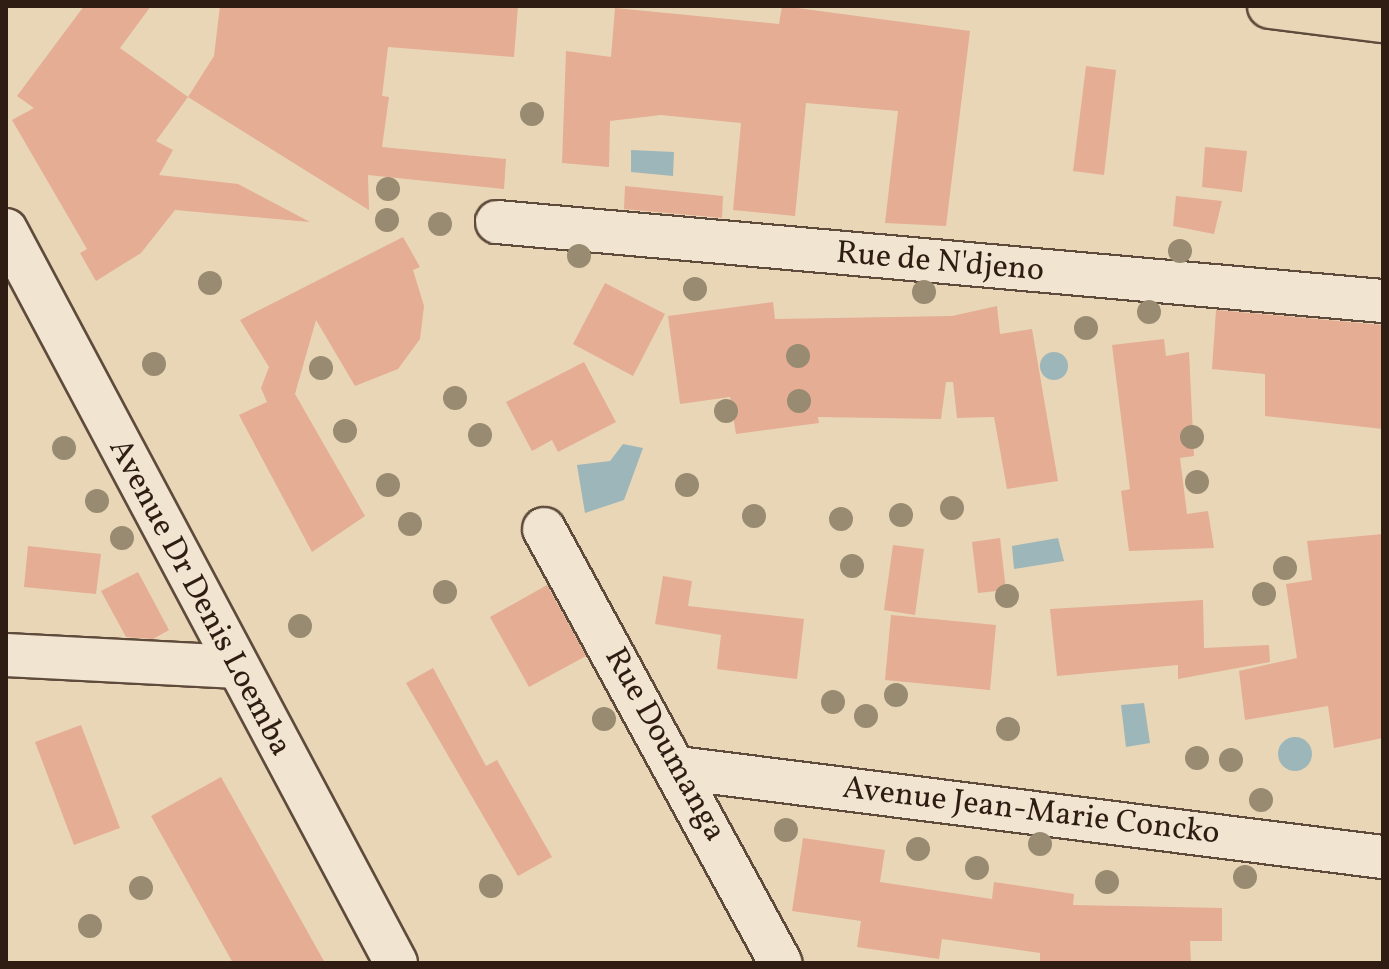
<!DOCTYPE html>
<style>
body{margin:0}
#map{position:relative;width:1389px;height:969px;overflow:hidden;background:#e9d6b6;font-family:Vollkorn,serif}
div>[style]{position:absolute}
.water>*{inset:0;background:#9db6ba}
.round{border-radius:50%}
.building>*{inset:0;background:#e4ad94}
.roads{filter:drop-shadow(2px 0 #5e4b3c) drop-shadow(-2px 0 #5e4b3c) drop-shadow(0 2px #5e4b3c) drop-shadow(0 -2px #5e4b3c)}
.minor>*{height:42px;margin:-21px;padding:0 21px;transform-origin:21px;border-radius:21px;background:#f1e4d0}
.major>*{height:44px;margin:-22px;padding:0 22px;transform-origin:22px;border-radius:22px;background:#e9d6b6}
.trees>*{width:24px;height:24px;margin:-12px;border-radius:50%;background:#998b71}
span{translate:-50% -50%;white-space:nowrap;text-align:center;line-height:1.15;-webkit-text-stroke:6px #f1e4d0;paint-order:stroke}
.street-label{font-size:32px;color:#2f1d13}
.frame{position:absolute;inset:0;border:8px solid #2f1d13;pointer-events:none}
</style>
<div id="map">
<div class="water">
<div style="clip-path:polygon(631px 150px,674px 152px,673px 176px,631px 172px)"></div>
<div class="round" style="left:1040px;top:352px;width:28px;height:28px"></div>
<div style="clip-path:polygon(623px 444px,643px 448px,624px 500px,585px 513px,577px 465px,610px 461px)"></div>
<div style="clip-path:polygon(1058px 538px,1064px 561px,1014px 569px,1012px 546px)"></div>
<div style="clip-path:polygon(1144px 703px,1150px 743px,1126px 747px,1121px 705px)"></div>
<div class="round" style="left:1278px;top:737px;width:34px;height:34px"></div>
</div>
<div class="building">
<div style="clip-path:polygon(84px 6px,151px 6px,120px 48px,188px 97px,156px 141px,173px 150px,159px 175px,238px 184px,310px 222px,175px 210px,141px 253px,96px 281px,80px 253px,87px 249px,12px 120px,34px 108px,17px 96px)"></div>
<div style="clip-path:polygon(220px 6px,518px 6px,514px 57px,388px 47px,382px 96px,389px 97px,382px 147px,506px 159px,504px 189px,368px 175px,369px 210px,188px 97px,214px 56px)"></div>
<div style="clip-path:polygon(782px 6px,970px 31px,946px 226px,885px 223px,898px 111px,806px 103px,795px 216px,733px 210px,741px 123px,661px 115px,610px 121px,609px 167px,562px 163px,566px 51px,611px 57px,615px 8px,779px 24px)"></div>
<div style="clip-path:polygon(1086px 66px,1116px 70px,1104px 175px,1073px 171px)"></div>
<div style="clip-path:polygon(1205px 147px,1247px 151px,1242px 192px,1202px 187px)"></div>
<div style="clip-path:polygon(625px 186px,723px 196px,722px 218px,624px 209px)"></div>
<div style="clip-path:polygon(1176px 196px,1222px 201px,1214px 234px,1173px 226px)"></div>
<div style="clip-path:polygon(403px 237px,420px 267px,413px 270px,424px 306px,420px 339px,398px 369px,355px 386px,316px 320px,295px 394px,365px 516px,312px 552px,239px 415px,267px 402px,261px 388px,269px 367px,240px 320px)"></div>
<div style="clip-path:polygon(605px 283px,665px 314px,633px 376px,573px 344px)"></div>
<div style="clip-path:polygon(773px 302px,775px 319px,952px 316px,997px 306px,1000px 334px,1032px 329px,1058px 481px,1007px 489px,994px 417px,957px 418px,953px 382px,946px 382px,941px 419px,818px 417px,819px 423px,736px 434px,730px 397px,680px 404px,668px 316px)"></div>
<div style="clip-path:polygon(1216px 310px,1383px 325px,1383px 429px,1265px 416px,1265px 374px,1212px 369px)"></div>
<div style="clip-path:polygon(1164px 339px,1166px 356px,1189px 352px,1194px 456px,1180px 458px,1187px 514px,1208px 511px,1214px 548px,1129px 551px,1121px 491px,1130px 489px,1112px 345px)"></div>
<div style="clip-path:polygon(584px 362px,616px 422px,558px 452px,552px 440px,532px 451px,506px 402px)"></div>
<div style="clip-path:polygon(1383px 534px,1383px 738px,1334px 748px,1328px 706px,1245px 720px,1239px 671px,1297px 658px,1286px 584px,1312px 580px,1307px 541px)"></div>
<div style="clip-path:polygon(1000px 538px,1006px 590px,978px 593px,972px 542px)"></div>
<div style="clip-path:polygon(893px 545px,924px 549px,915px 615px,884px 610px)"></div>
<div style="clip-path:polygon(28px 546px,101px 554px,96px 594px,24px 587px)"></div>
<div style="clip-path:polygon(138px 572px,169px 630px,153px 639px,126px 637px,101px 591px)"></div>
<div style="clip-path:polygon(663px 576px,692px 581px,688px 606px,804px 619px,797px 679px,717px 669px,721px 635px,655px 624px)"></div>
<div style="clip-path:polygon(547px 585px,586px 656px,529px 687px,490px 617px)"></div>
<div style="clip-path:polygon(1203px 600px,1204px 648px,1269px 645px,1270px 662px,1178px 679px,1178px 665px,1057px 676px,1050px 609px)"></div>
<div style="clip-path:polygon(891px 615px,996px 625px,990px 690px,885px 680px)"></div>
<div style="clip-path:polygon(433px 668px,486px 766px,497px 760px,552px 857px,518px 876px,406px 683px)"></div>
<div style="clip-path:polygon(81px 725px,120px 828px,74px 845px,35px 742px)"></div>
<div style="clip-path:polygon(221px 777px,325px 963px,233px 963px,151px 816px)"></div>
<div style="clip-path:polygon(803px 838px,885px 850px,880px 882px,992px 899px,994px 882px,1074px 894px,1073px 905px,1222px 908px,1222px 941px,1190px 941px,1191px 963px,1040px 963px,1040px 953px,942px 939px,939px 959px,857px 947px,861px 921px,792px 911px)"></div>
</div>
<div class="roads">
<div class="minor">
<div style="left:497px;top:222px;width:890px;rotate:5.1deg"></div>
<div style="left:6px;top:230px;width:830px;rotate:61.98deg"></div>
<div style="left:544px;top:529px;width:494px;rotate:61.4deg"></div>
<div style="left:6px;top:655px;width:227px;rotate:3deg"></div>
<div style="left:678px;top:768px;width:711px;rotate:7.2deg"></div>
</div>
<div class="major">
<div style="left:1270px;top:6px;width:114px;rotate:7.1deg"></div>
</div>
</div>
<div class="trees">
<div style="left:532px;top:114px"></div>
<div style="left:388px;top:189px"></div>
<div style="left:387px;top:220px"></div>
<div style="left:440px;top:224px"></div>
<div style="left:1180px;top:251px"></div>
<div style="left:579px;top:256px"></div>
<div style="left:210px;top:283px"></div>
<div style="left:695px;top:289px"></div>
<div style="left:924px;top:292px"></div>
<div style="left:1149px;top:312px"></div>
<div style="left:1086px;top:328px"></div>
<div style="left:798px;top:356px"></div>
<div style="left:154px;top:364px"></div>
<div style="left:321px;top:368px"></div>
<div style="left:455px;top:398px"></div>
<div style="left:799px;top:401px"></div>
<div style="left:726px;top:411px"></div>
<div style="left:345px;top:431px"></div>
<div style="left:480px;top:435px"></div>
<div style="left:1192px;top:437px"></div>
<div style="left:64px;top:448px"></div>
<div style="left:1197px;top:482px"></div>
<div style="left:388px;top:485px"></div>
<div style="left:687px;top:485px"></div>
<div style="left:97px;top:501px"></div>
<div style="left:952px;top:508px"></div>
<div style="left:901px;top:515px"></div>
<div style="left:754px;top:516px"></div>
<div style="left:841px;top:519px"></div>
<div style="left:410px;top:524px"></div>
<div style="left:122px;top:538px"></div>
<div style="left:852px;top:566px"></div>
<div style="left:1285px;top:568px"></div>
<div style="left:445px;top:592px"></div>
<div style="left:1264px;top:594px"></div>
<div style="left:1007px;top:596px"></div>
<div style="left:300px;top:626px"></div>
<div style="left:896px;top:695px"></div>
<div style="left:833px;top:702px"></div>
<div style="left:866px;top:716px"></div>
<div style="left:604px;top:719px"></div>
<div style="left:1008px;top:729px"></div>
<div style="left:1197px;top:758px"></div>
<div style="left:1231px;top:760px"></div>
<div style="left:1261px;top:800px"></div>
<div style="left:786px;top:830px"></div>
<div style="left:1040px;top:844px"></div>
<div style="left:918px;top:849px"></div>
<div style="left:977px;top:868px"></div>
<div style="left:1245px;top:877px"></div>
<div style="left:1107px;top:882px"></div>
<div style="left:491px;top:886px"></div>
<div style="left:141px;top:888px"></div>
<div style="left:90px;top:926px"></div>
</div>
<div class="street-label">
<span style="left:940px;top:263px;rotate:5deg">Rue de N'djeno</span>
<span style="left:199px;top:598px;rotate:62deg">Avenue Dr Denis Loemba</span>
<span style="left:664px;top:745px;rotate:61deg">Rue Doumanga</span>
<span style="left:1031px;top:812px;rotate:7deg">Avenue Jean-Marie Concko</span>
</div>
<div class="frame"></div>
</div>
